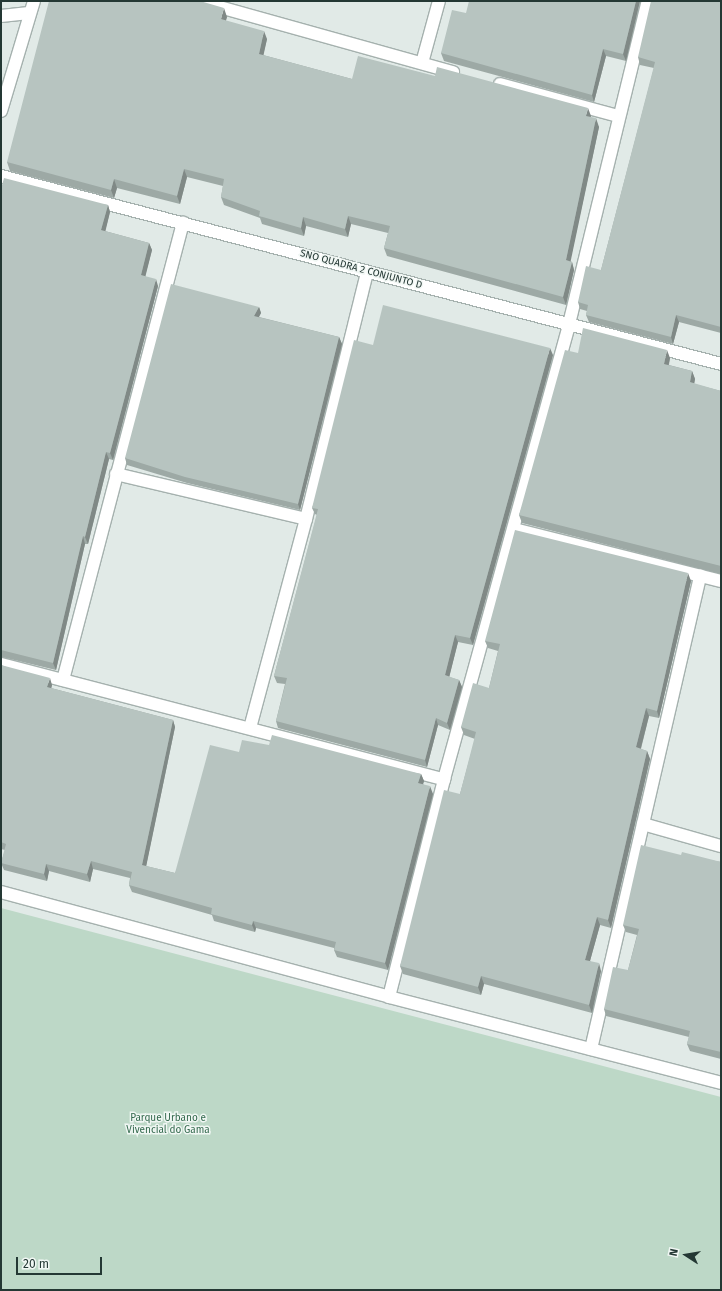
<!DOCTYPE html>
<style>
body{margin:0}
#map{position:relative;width:722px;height:1291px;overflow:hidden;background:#e1eae7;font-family:"Fira Sans",sans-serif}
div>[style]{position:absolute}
.green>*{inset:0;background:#bdd8c7}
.roads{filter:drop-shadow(1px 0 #a5b1ae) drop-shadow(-1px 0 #a5b1ae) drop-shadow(0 1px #a5b1ae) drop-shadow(0 -1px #a5b1ae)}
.minor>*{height:12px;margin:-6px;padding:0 6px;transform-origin:6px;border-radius:6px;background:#fff}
.wall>*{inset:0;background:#9da9a5}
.shaded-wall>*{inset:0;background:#808986}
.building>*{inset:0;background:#b7c4c0}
span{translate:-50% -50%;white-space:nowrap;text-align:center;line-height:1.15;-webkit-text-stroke:3px #f1f7f4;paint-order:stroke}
.street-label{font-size:10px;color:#243834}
.park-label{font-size:10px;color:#33694d}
.frame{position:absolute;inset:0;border:2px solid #243834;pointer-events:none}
.north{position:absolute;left:666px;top:1235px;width:40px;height:40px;-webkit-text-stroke:3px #f1f7f4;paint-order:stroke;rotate:282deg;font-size:11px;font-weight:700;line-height:16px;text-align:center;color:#243834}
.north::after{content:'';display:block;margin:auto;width:14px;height:18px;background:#243834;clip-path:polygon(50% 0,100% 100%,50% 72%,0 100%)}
.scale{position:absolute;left:16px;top:1257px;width:86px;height:18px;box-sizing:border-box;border:2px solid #243834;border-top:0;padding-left:5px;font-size:12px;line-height:14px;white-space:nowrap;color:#243834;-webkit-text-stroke:3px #f1f7f4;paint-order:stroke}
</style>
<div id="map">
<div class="green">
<div style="clip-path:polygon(1px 908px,721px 1097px,721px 1290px,1px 1290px)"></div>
</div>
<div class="roads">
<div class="minor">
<div style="left:198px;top:1px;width:265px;rotate:15.6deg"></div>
<div style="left:1px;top:16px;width:28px;rotate:-6deg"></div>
<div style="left:422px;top:63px;width:64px;rotate:-74.7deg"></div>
<div style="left:500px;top:84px;width:122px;rotate:15.2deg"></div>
<div style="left:1px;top:111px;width:115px;rotate:-73.3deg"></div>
<div style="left:1px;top:176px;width:744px;rotate:14.63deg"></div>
<div style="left:116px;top:474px;width:195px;rotate:13.3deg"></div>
<div style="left:514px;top:529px;width:213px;rotate:14.1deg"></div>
<div style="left:1px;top:664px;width:458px;rotate:14.6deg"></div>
<div style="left:63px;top:680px;width:473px;rotate:-75.3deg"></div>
<div style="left:250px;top:728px;width:216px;rotate:-75deg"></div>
<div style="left:306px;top:519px;width:254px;rotate:-76.1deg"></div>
<div style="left:643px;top:824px;width:81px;rotate:15.8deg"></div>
<div style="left:1px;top:892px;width:402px;rotate:15.1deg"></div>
<div style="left:389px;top:997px;width:343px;rotate:14.5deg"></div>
<div style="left:389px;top:997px;width:225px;rotate:-75.8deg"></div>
<div style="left:444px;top:779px;width:472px;rotate:-74.6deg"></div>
<div style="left:569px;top:324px;width:333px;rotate:-76.3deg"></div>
<div style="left:591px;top:1049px;width:486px;rotate:-77deg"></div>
</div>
</div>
<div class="wall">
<div style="clip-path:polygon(640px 1px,626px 61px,606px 56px,594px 102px,444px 61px,441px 53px,466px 13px)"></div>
<div style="clip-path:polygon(721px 1px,721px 333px,679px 322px,673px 344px,589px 322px,586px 315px,587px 311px,580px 309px,578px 302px,601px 270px,654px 68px,640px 65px,638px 57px)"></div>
<div style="clip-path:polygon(227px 17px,225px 21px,267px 39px,263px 55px,352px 79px,435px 76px,591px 116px,590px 117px,599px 127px,570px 261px,572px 262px,574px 270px,566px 305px,387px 256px,384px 248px,388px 233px,351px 224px,348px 237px,306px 226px,304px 236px,262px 224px,260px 218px,224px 205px,221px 197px,223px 186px,187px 177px,180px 204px,117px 188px,114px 198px,10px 171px,7px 162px)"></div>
<div style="clip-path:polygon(1px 189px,108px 205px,110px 212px,105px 231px,149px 243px,152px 250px,145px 276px,158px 286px,113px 460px,109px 459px,88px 544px,85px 544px,56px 670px,2px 657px,1px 657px)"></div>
<div style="clip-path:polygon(259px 307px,261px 313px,259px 317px,339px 337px,342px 344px,300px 510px,187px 483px,127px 465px,125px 458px)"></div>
<div style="clip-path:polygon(373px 345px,553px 355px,473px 645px,458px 642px,449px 677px,459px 680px,462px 687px,450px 730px,438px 725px,427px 767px,278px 728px,276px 721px,285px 684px,277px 683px,274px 676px,317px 515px,315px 514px,312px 508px)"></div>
<div style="clip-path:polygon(578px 353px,670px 358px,669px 365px,692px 371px,695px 379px,694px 384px,721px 391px,721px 574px,522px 523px,519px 515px)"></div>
<div style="clip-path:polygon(691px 581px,659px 718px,649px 716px,641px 749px,647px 751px,650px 759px,611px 928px,600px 925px,590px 961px,601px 971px,592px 1013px,484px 984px,481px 995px,403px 974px,400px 966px,460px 794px,475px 739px,464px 735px,461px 727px,489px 688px,498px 651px,488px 648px,485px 641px)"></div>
<div style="clip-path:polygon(1px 665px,52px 685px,51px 688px,173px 720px,175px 727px,146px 866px,175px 873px,239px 752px,269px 745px,421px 774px,424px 781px,423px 784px,433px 794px,388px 970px,337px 957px,334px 950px,334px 948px,256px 928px,255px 932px,214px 921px,212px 915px,132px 892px,129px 885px,130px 878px,93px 869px,90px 882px,49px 871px,47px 881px,4px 870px,1px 863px,5px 850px,1px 849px)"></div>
<div style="clip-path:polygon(681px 855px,721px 862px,721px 1059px,690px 1051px,687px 1044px,689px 1037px,606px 1016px,604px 1009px,628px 970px,637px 935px,626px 932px,623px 925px)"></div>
</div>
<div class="shaded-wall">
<div style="clip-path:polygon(636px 1px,640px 1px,626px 61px,623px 54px)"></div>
<div style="clip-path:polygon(224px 8px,227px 17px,224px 28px,221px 19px)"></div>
<div style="clip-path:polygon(264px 31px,267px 39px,262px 62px,259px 54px)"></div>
<div style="clip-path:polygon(603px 49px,606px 56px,594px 102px,592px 95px)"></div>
<div style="clip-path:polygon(588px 108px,591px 116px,589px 124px,586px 116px)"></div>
<div style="clip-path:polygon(596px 118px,599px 127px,569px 269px,566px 260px)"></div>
<div style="clip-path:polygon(184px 169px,187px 177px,180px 204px,177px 196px)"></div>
<div style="clip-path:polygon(114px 179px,117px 188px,114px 198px,111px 190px)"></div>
<div style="clip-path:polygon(108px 205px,110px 212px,104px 237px,101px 230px)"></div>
<div style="clip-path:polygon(348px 216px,351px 224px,348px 237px,345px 229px)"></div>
<div style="clip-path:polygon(303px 217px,306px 226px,304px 236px,301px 228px)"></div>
<div style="clip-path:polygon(149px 243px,152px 250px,144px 282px,141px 275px)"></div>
<div style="clip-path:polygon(572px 262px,574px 270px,566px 305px,563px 297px)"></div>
<div style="clip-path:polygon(156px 279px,158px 286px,113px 460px,110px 453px)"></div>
<div style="clip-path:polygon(259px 307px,261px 313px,256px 322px,254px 316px)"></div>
<div style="clip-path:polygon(676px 315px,679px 322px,673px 344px,671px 337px)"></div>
<div style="clip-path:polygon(339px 337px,342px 344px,300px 510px,298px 504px)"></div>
<div style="clip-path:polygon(550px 348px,553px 355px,473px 645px,470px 638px)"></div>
<div style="clip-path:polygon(667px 350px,670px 358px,667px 372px,664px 364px)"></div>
<div style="clip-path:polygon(692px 371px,695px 379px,693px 390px,690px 382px)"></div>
<div style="clip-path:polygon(106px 452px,109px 459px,88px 544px,85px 537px)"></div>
<div style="clip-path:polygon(83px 536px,85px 544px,56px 670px,53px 663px)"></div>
<div style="clip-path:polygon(688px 573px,691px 581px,659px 718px,657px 711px)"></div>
<div style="clip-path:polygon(455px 635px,458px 642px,448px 682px,445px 675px)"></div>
<div style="clip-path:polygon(50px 678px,52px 685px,50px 694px,47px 687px)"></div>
<div style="clip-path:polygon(459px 680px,462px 687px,450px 730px,447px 723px)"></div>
<div style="clip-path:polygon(646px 708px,649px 716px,639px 755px,636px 747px)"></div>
<div style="clip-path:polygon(436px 718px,438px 725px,427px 767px,425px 760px)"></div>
<div style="clip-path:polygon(173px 720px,175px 727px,145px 872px,142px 865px)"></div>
<div style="clip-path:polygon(647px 751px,650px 759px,611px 928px,608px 920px)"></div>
<div style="clip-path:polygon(421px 774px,424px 781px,421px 791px,418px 783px)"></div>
<div style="clip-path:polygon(430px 786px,433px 794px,388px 970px,385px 963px)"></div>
<div style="clip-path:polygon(91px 861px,93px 869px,90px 882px,87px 874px)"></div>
<div style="clip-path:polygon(46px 864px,49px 871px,47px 881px,44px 874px)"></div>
<div style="clip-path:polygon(597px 917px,600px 925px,588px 968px,585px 960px)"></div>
<div style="clip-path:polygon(253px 921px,256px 928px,255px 932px,252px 925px)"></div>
<div style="clip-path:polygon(599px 963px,601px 971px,592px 1013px,589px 1005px)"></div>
<div style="clip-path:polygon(481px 976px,484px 984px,481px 995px,478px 987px)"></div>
</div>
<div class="building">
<div style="clip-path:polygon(49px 1px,200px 1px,224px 8px,221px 19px,264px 31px,259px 54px,352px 79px,358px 56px,435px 76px,437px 67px,588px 108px,586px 116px,596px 118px,566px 260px,572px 262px,563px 297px,384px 248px,390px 226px,348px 216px,345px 229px,303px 217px,301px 228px,259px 216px,260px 211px,221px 197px,224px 179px,184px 169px,177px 196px,114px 179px,111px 190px,7px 162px)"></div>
<div style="clip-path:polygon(469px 1px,636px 1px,623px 54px,603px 49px,592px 95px,441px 53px,452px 10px,466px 13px)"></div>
<div style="clip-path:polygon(651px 1px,721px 1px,721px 327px,676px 315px,671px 337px,586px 315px,588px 305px,578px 302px,586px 266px,601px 270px,655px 62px,638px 57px)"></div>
<div style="clip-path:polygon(4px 178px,108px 205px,101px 230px,149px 243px,141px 275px,156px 279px,110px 453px,106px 452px,85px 537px,83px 536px,53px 663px,1px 650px,1px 189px)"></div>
<div style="clip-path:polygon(171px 284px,259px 307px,254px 316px,339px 337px,298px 504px,185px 477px,125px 458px)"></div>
<div style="clip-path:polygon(383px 305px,550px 348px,470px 638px,455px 635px,445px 675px,459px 680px,447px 723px,436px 718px,425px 760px,276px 721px,287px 678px,274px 676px,318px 509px,312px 508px,354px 340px,373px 345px)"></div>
<div style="clip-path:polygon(583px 328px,667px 350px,664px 364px,692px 371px,690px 382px,721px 391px,721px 566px,519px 515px,565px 350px,578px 353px)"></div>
<div style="clip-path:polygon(515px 530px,688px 573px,657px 711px,646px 708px,636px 747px,647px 751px,608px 920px,597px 917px,585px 960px,599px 963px,589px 1005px,481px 976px,478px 987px,400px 966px,444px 790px,460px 794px,476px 732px,461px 727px,473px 683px,489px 688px,500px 644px,485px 641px)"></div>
<div style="clip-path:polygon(1px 665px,50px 678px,47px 687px,173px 720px,142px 865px,175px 873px,210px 745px,239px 752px,242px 740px,269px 745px,272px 735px,421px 774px,418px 783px,430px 786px,385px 963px,334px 950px,336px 942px,253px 921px,252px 925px,211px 914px,212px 908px,129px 885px,132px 872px,91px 861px,87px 874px,46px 864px,44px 874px,1px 863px,6px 844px,1px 842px)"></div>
<div style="clip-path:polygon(641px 845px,681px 855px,682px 852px,721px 862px,721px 1052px,687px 1044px,690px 1031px,604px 1009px,613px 967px,628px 970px,639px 929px,623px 925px)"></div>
</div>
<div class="street-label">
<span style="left:361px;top:270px;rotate:15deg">SNO QUADRA 2 CONJUNTO D</span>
</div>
<div class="park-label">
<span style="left:168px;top:1124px">Parque Urbano e<br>Vivencial do Gama</span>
</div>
<div class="frame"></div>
<div class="north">N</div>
<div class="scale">20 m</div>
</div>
